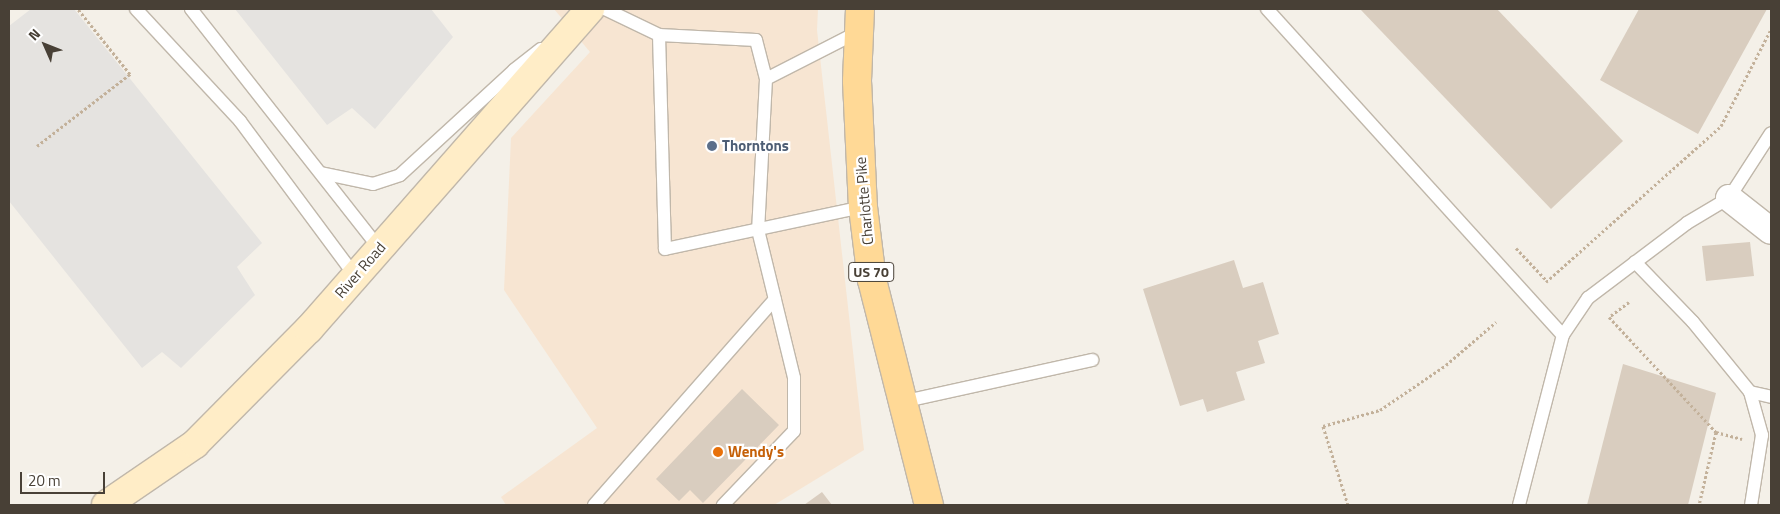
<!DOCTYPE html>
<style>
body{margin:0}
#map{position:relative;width:1780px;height:514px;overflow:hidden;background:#f4f0e8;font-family:"Titillium Web",sans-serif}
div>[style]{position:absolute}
.commercial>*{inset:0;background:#f7e5d2}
.parking>*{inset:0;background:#e5e3e0}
.building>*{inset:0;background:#d9cdbf}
.path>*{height:3px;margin-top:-1.5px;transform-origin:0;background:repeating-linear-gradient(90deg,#c3b19a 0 2.5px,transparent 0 5px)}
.roads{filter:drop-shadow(1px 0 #c0b7aa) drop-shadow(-1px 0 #c0b7aa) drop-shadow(0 1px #c0b7aa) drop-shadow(0 -1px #c0b7aa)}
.service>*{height:12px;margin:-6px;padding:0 6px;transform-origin:6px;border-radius:6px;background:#fff}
.minor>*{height:26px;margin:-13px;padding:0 13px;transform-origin:13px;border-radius:13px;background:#fff}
.secondary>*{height:28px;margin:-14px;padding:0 14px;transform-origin:14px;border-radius:14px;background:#ffedc7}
.primary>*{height:28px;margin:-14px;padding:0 14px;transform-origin:14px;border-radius:14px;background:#ffd996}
.dots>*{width:14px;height:14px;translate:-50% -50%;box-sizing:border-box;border:2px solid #fff;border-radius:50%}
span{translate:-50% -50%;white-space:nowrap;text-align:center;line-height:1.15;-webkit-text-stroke:4.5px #fff;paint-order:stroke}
.shield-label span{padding:1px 4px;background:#fff;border:1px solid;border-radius:4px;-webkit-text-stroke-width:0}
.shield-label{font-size:14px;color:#484036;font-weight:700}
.service-label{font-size:15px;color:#4e5e75;font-weight:700}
.left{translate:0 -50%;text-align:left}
.street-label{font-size:15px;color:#484036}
.food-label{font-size:15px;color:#c56008;font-weight:700}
.frame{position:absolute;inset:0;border:10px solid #484036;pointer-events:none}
.north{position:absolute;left:20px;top:20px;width:50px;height:50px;-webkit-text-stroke:4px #fff;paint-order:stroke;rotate:314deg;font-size:14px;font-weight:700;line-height:20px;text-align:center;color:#484036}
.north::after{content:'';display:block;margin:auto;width:18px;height:22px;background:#484036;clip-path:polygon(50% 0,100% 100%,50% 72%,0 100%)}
.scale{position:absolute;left:20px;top:472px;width:85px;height:22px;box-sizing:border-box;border:2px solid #484036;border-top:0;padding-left:6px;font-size:15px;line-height:18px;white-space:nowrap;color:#484036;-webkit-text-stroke:4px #fff;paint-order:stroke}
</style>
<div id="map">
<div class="commercial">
<div style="clip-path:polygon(554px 9px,818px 9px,817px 30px,864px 450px,774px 505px,506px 505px,501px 497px,597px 428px,504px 290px,511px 138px,590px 52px)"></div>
</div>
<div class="parking">
<div style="clip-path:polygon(31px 9px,74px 9px,262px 243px,237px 267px,255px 295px,181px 368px,162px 352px,142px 368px,9px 201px,9px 26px)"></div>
<div style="clip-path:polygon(235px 9px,431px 9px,453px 37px,375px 129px,352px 108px,327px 125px)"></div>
</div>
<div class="building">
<div style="clip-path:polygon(1360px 9px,1497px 9px,1623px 141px,1551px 209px)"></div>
<div style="clip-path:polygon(1639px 9px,1767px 9px,1698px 134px,1600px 80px)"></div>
<div style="clip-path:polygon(1750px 242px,1754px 276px,1706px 281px,1702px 246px)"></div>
<div style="clip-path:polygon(1234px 260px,1243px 288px,1263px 282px,1279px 334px,1258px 341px,1265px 363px,1236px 372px,1245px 400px,1207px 412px,1203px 399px,1180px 406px,1143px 289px)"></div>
<div style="clip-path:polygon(1623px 364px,1716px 393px,1688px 505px,1587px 505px)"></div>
<div style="clip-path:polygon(742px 389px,779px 425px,703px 503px,690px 490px,679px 501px,656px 479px)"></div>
<div style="clip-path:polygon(822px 492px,832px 505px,804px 505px)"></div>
</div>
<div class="path">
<div style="left:37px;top:146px;width:118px;rotate:-37.7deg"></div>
<div style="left:130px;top:74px;width:83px;rotate:-128.7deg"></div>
<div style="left:1516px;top:248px;width:45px;rotate:46.8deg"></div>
<div style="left:1546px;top:282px;width:234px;rotate:-41.7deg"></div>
<div style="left:1721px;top:126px;width:109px;rotate:-62.7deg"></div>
<div style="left:1629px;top:302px;width:25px;rotate:143deg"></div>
<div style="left:1609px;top:317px;width:157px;rotate:47.1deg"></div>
<div style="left:1716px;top:432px;width:75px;rotate:103.1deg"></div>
<div style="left:1716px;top:432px;width:27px;rotate:15deg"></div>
<div style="left:1348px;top:505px;width:83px;rotate:-107.6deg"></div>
<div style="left:1323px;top:426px;width:59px;rotate:-15.7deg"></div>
<div style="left:1380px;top:410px;width:80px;rotate:-34.3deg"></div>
<div style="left:1446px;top:365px;width:66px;rotate:-40.7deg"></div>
</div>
<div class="roads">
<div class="service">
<div style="left:136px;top:9px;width:153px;rotate:47.1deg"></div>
<div style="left:240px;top:121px;width:193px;rotate:53.4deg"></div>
<div style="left:191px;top:9px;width:304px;rotate:51.8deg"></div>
<div style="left:605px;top:9px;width:60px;rotate:25.7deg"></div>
<div style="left:659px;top:35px;width:97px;rotate:3deg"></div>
<div style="left:756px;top:40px;width:40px;rotate:75.6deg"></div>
<div style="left:766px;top:79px;width:151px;rotate:93deg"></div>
<div style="left:758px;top:230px;width:152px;rotate:76.3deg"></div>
<div style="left:794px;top:378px;width:53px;rotate:90deg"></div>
<div style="left:794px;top:431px;width:103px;rotate:133.8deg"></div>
<div style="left:1267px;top:9px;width:440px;rotate:47.8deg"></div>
<div style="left:659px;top:35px;width:214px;rotate:88.4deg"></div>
<div style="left:665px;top:249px;width:202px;rotate:-12deg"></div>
<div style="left:766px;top:79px;width:103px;rotate:-27.1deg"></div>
<div style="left:321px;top:173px;width:53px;rotate:11.9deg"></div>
<div style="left:373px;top:184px;width:28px;rotate:-18deg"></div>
<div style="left:400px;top:175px;width:155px;rotate:-42.6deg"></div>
<div style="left:514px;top:70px;width:34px;rotate:-38deg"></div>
<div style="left:1635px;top:262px;width:83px;rotate:46deg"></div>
<div style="left:1693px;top:322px;width:90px;rotate:50.8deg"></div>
<div style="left:1750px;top:392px;width:45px;rotate:74.4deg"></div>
<div style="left:1762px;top:435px;width:71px;rotate:98.9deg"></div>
<div style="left:1750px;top:392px;width:22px;rotate:13deg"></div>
<div style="left:901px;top:402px;width:196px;rotate:-12.4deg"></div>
<div style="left:594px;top:505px;width:274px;rotate:-48.7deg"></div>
<div style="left:1519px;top:505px;width:176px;rotate:-75.5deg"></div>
<div style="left:1563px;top:335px;width:45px;rotate:-56deg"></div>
<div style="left:1588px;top:298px;width:124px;rotate:-37.1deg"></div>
<div style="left:1687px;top:223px;width:49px;rotate:-30.8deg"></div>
<div style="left:1729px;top:198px;width:77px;rotate:-57.1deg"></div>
</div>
<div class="minor">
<div style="left:1729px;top:198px;width:53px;rotate:38.2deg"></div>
</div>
<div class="secondary">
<div style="left:106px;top:505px;width:108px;rotate:-34.4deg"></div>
<div style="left:195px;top:444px;width:162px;rotate:-45.3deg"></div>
<div style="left:309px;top:329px;width:426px;rotate:-48.7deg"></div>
</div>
<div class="primary">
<div style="left:860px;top:9px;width:72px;rotate:92.4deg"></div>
<div style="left:857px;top:81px;width:126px;rotate:87.3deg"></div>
<div style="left:863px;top:207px;width:74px;rotate:83deg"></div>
<div style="left:872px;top:280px;width:232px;rotate:75.8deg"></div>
</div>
</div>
<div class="dots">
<div style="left:712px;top:146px;background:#5c6f8a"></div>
<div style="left:718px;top:452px;background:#e8710a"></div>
</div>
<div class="shield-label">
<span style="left:871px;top:272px">US 70</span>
</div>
<div class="service-label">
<span class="left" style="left:722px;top:146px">Thorntons</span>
</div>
<div class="street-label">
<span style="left:864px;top:201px;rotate:-95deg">Charlotte Pike</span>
<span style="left:360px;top:270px;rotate:-49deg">River Road</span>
</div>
<div class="food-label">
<span class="left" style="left:728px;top:452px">Wendy's</span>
</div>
<div class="frame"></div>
<div class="north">N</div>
<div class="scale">20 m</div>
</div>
